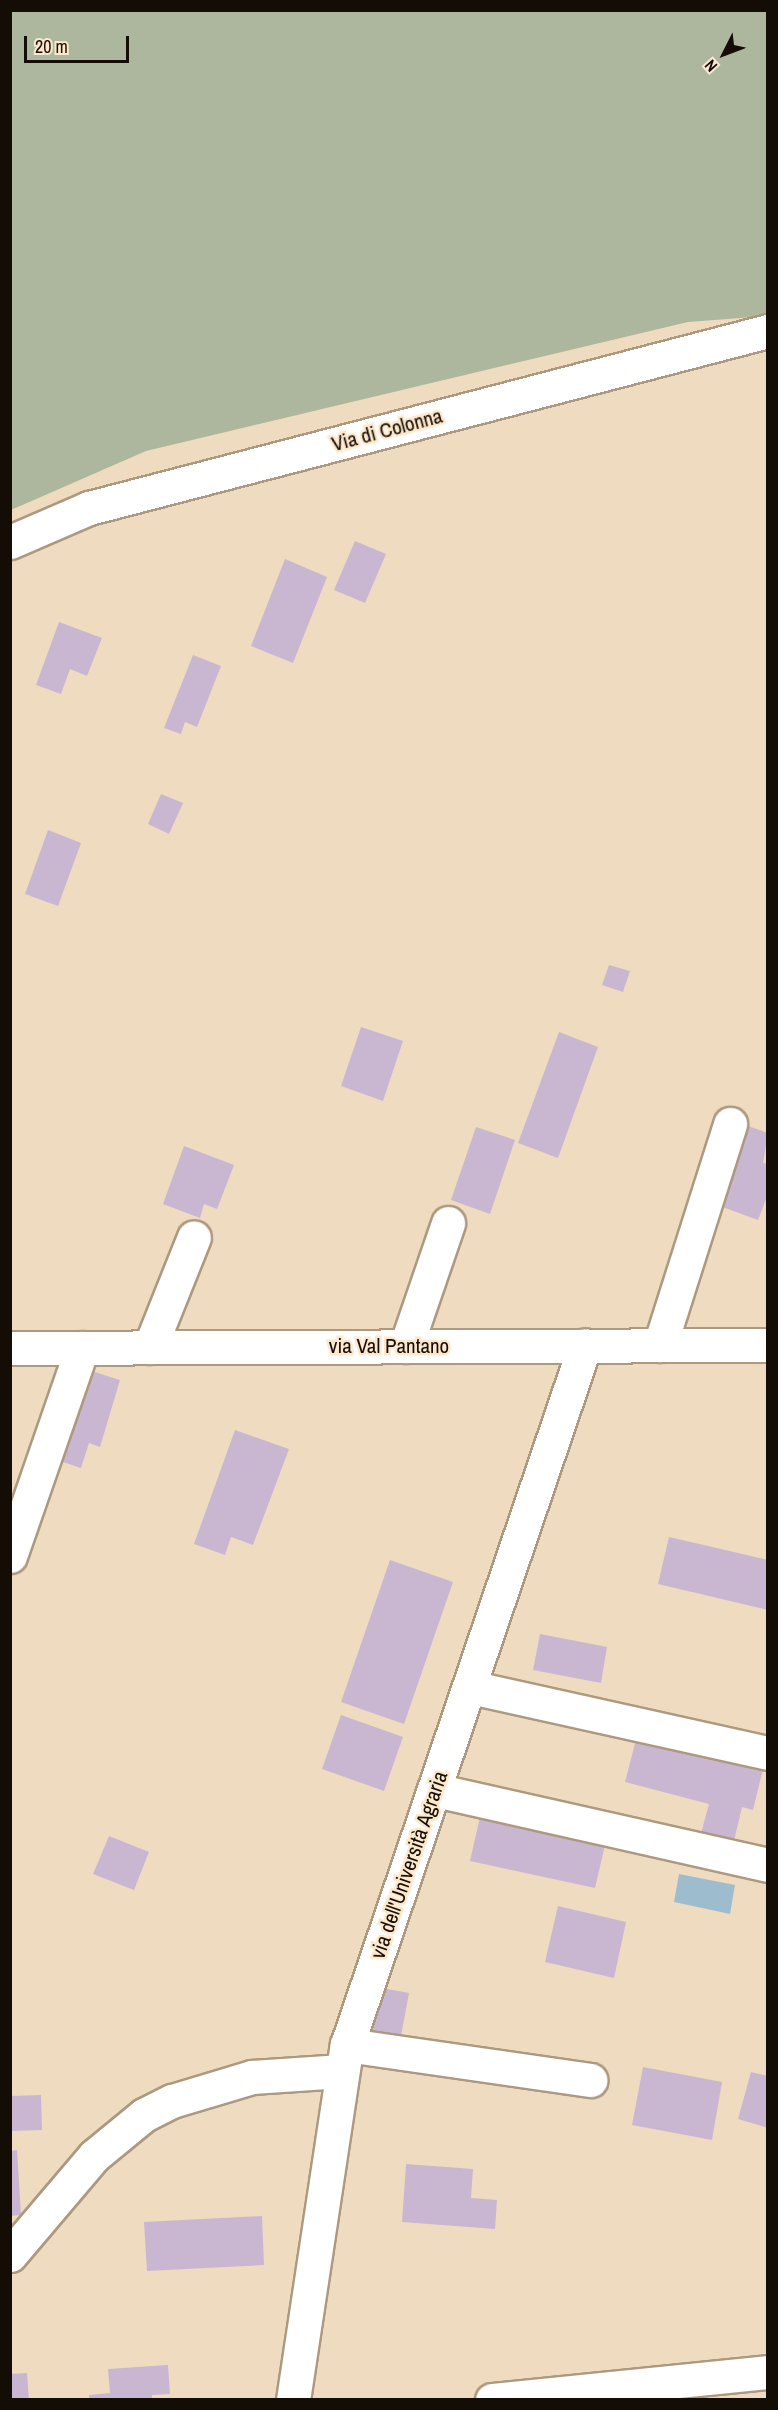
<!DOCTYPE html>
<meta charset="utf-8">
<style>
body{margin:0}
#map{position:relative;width:778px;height:2410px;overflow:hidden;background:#efdbc0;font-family:"Archivo Narrow",sans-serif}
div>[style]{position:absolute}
.green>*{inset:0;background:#acb79e}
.water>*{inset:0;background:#9dbdcf}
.building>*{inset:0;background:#c9b7d2}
.roads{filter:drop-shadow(2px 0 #ac997f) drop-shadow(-2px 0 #ac997f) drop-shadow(0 2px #ac997f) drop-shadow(0 -2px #ac997f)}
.minor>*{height:33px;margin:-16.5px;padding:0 16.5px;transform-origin:16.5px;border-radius:16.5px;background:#fff}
span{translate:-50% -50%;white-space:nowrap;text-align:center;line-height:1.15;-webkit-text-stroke:5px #fde8cc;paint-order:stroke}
.street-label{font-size:21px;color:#140d05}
.frame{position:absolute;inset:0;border:12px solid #140d05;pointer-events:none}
.north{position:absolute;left:694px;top:24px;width:60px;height:60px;-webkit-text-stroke:4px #fde8cc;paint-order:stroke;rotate:228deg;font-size:16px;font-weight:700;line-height:24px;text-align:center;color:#140d05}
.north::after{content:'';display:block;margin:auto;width:21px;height:27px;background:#140d05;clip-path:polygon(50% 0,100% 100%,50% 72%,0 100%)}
.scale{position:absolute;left:24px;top:36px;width:105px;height:27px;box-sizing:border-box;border:3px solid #140d05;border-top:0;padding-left:8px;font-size:18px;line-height:21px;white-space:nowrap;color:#140d05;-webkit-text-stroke:4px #fde8cc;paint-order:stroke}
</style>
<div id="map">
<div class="green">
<div style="clip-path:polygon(11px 11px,767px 11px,767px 316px,688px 322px,146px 451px,11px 510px)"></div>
</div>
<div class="water">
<div style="clip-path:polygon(679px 1874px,735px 1885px,730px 1914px,674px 1902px)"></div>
</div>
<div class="building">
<div style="clip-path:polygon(355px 541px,386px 554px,365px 603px,334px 590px)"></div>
<div style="clip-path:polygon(285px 559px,327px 577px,293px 663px,251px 646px)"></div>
<div style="clip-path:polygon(59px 622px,102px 638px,87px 676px,70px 669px,61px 694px,36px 685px)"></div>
<div style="clip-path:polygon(193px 655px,221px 666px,197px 727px,185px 722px,181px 734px,164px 728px)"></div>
<div style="clip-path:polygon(161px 794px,183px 803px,169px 834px,148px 824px)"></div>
<div style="clip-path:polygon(48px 830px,81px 843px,58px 906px,25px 894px)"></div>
<div style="clip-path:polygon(609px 965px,630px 971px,623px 992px,602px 985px)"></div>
<div style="clip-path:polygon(361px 1027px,403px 1041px,383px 1101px,341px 1086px)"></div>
<div style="clip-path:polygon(559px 1032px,598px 1047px,558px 1158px,518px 1143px)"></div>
<div style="clip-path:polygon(745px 1125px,768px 1133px,763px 1163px,768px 1164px,768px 1194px,758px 1220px,717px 1205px)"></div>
<div style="clip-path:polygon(476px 1127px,515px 1140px,490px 1214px,451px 1200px)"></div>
<div style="clip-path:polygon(184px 1146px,234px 1165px,217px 1209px,204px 1204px,200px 1218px,163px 1204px)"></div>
<div style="clip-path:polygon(85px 1369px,120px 1380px,100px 1447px,89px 1443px,81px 1468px,57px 1460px)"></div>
<div style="clip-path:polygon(235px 1430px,289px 1449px,253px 1545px,231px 1537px,225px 1555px,194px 1544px)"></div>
<div style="clip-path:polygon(669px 1537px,768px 1560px,768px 1610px,658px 1584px)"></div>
<div style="clip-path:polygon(390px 1560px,453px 1582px,404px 1724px,341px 1702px)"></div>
<div style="clip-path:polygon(540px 1634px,607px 1647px,601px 1683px,533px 1670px)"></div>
<div style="clip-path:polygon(341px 1715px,403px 1737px,384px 1791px,322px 1769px)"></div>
<div style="clip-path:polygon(638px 1732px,764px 1765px,753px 1810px,742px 1807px,733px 1845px,700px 1837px,709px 1804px,625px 1782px)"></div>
<div style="clip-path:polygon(480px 1817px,605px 1845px,595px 1888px,470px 1861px)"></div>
<div style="clip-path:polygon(109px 1836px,149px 1852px,134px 1890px,93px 1874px)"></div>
<div style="clip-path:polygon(558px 1906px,626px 1922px,614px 1978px,545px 1962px)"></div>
<div style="clip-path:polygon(382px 1988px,409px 1993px,401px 2036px,373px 2031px)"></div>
<div style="clip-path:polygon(643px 2067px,722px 2082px,712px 2140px,632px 2125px)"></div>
<div style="clip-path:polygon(751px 2072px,768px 2076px,768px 2128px,738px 2119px)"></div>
<div style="clip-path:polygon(41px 2095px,42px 2130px,10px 2131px,10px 2096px)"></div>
<div style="clip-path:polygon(17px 2150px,21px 2215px,10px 2216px,10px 2151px)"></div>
<div style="clip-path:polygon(406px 2164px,473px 2169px,471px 2198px,497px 2200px,495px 2229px,402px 2222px)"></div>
<div style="clip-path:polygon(262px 2216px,264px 2265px,147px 2271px,144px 2222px)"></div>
<div style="clip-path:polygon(168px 2365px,170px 2394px,152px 2395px,152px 2400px,89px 2400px,89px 2395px,110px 2393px,108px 2369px)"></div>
<div style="clip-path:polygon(27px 2373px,29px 2400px,10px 2400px,10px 2374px)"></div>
</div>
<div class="roads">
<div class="minor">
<div style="left:10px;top:542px;width:86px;rotate:-23.3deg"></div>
<div style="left:89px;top:508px;width:702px;rotate:-14.61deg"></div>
<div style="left:660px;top:1345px;width:232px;rotate:-72.4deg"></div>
<div style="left:406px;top:1346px;width:130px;rotate:-71.1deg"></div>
<div style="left:150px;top:1347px;width:118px;rotate:-68.2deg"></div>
<div style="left:10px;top:1348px;width:758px;rotate:-0.23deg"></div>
<div style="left:10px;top:1556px;width:220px;rotate:-70.9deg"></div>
<div style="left:470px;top:1687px;width:305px;rotate:12.5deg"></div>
<div style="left:435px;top:1790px;width:341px;rotate:12.7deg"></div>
<div style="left:347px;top:2045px;width:246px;rotate:8.2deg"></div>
<div style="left:10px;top:2255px;width:130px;rotate:-49.7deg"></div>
<div style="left:94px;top:2156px;width:65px;rotate:-39.4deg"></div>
<div style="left:144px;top:2115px;width:31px;rotate:-27deg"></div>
<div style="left:172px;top:2101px;width:84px;rotate:-16.7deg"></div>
<div style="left:252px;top:2077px;width:90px;rotate:-3.8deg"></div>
<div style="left:293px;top:2400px;width:359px;rotate:-81.4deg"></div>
<div style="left:347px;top:2045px;width:739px;rotate:-71.22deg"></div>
<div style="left:492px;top:2400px;width:277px;rotate:-5.8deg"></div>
</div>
</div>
<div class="street-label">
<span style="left:387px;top:430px;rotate:-15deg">Via di Colonna</span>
<span style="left:389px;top:1346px">via Val Pantano</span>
<span style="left:409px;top:1865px;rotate:-71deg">via dell'Università Agraria</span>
</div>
<div class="frame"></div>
<div class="north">N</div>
<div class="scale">20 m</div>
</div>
